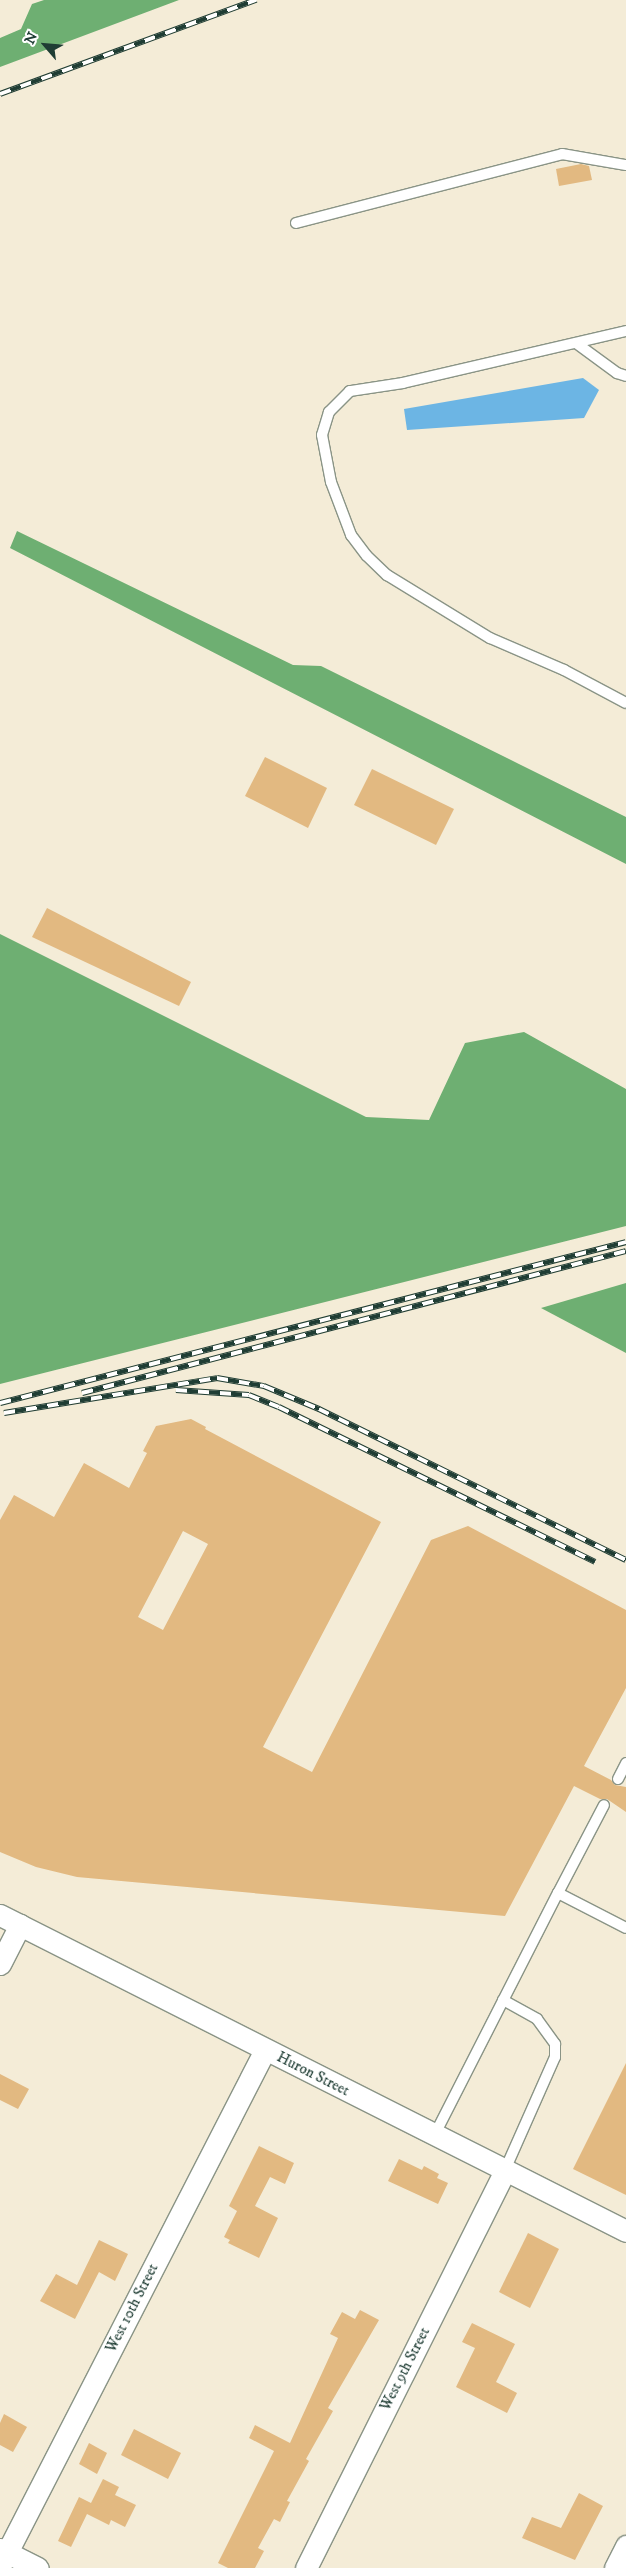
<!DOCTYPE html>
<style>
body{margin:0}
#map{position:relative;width:626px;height:2568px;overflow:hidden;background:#f4ecd7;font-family:"IM FELL DW Pica",serif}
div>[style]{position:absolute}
.forest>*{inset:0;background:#6eaf72}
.water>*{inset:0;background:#6cb5e4}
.building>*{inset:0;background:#e2b981}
.roads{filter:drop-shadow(1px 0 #8a9486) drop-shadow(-1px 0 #8a9486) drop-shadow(0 1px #8a9486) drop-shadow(0 -1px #8a9486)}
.lane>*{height:10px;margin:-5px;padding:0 5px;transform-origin:5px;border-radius:5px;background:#fff}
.street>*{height:21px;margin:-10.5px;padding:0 10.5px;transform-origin:10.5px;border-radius:10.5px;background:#fff}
.rail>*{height:5.5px;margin-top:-2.75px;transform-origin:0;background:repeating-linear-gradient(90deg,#fff 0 11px,#1f3d34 0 22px);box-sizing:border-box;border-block:1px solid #1f3d34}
span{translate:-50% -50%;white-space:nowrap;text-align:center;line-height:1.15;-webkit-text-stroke:4px #fff;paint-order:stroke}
.street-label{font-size:15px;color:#1f3d34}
.north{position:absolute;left:20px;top:20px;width:50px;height:50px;-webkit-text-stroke:4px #fff;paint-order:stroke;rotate:297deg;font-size:14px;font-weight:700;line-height:20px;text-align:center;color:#1f3d34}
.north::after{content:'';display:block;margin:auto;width:18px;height:22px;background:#1f3d34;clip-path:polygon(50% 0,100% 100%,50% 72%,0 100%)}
</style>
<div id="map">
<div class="forest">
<div style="clip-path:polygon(44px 0,179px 0,0 67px,0 38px,21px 29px,32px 4px)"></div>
<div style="clip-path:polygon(17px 531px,293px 665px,321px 666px,626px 817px,626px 864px,10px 548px)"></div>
<div style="clip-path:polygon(0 934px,366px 1117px,429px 1120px,465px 1043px,524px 1032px,626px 1089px,626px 1226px,0 1384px)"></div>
<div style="clip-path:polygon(626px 1283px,626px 1353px,541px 1308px)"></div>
</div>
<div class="water">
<div style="clip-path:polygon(583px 378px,599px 390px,584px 418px,407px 430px,404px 409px)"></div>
</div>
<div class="building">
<div style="clip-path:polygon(581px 164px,589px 166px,592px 180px,559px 186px,556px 169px)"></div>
<div style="clip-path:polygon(265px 757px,327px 788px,308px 828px,245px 796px)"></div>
<div style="clip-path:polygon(372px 769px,454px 809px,436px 845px,354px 805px)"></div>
<div style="clip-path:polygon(47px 908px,191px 982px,179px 1006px,32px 937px)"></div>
<div style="clip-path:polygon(evenodd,191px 1419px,206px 1427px,205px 1429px,381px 1522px,263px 1747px,312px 1772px,431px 1540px,468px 1526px,626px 1610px,626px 1688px,584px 1766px,611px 1780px,615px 1785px,626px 1787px,626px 1812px,607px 1799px,600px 1799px,574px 1786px,505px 1916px,77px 1877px,36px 1867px,0 1852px,0 1520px,14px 1495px,54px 1517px,84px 1463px,129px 1488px,147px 1453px,143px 1451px,156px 1426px,191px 1419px,183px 1531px,208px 1544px,163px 1630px,138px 1617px,183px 1531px)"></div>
<div style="clip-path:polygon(626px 2063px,626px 2195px,573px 2169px)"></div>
<div style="clip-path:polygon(0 2074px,29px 2089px,18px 2109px,0 2100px)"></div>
<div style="clip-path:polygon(259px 2146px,294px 2163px,285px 2184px,270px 2177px,255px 2206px,278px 2218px,259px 2258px,228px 2243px,230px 2240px,224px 2237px,237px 2211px,229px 2206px)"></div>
<div style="clip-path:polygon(399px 2159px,422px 2170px,424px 2166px,439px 2174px,437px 2178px,448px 2183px,438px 2204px,388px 2181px)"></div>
<div style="clip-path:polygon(528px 2233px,559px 2249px,530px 2308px,499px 2292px)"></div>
<div style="clip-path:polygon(99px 2240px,128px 2254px,115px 2281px,99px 2272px,75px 2319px,40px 2301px,56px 2274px,77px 2285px)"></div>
<div style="clip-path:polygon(360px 2310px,379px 2320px,328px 2408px,333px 2411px,306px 2459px,309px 2461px,287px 2501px,290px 2502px,280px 2522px,274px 2519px,258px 2548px,264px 2551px,255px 2568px,228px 2568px,218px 2563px,274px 2451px,249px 2438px,255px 2425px,290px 2443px,338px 2338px,330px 2334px,342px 2312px,355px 2319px)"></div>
<div style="clip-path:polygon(472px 2323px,515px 2344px,496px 2382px,517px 2393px,507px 2413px,456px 2387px,475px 2348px,462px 2342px)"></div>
<div style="clip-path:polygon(4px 2414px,27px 2427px,13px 2452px,0 2445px,0 2423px)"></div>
<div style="clip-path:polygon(134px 2429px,181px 2453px,168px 2479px,121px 2455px)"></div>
<div style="clip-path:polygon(89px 2443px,107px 2453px,97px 2474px,79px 2464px)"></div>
<div style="clip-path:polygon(103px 2479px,119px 2487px,115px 2495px,136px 2505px,125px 2527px,111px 2520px,109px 2525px,87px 2514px,71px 2547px,58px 2541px,79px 2497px,91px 2503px)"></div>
<div style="clip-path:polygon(579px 2493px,603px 2506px,575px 2560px,522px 2538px,532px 2517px,561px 2528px)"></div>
</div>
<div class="roads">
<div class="lane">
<div style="left:296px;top:223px;width:275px;rotate:-14.5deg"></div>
<div style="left:562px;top:154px;width:65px;rotate:9.8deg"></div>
<div style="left:626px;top:331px;width:229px;rotate:166.9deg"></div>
<div style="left:403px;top:383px;width:54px;rotate:171.4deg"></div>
<div style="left:350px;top:391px;width:30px;rotate:135deg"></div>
<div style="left:329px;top:412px;width:24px;rotate:107deg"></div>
<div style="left:322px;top:435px;width:48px;rotate:79.2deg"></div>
<div style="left:331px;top:482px;width:57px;rotate:69.3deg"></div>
<div style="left:351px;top:535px;width:26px;rotate:53deg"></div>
<div style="left:367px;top:556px;width:28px;rotate:44deg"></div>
<div style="left:387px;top:575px;width:121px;rotate:31.5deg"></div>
<div style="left:490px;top:638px;width:81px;rotate:23.4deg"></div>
<div style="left:564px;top:670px;width:70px;rotate:28deg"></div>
<div style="left:576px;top:343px;width:51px;rotate:36.2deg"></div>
<div style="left:617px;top:373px;width:9px;rotate:18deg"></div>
<div style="left:618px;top:1779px;width:18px;rotate:-63deg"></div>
<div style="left:558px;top:1893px;width:99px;rotate:-62.4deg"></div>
<div style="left:503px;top:2000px;width:39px;rotate:29deg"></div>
<div style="left:537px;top:2019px;width:31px;rotate:54deg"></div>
<div style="left:555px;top:2044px;width:13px;rotate:90deg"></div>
<div style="left:555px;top:2057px;width:124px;rotate:113.9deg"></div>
<div style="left:434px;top:2136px;width:273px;rotate:-63deg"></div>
<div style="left:558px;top:1893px;width:76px;rotate:27.2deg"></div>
</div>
<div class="street">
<div style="left:0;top:1915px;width:701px;rotate:26.78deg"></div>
<div style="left:0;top:1964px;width:44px;rotate:-62.9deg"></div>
<div style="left:0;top:2549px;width:42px;rotate:26.6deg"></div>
<div style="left:0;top:2566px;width:580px;rotate:-62.82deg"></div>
<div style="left:306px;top:2568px;width:445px;rotate:-63.4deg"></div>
<div style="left:615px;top:2568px;width:25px;rotate:-63deg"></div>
</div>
</div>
<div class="rail">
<div style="left:0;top:94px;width:273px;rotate:-20.2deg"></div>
<div style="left:176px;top:1390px;width:73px;rotate:3.9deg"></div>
<div style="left:249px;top:1395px;width:32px;rotate:22deg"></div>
<div style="left:279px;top:1407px;width:352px;rotate:26.1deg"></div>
<div style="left:82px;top:1393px;width:562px;rotate:-14.63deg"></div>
<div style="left:0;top:1403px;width:646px;rotate:-14.42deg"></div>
<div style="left:4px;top:1413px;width:216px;rotate:-9.3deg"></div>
<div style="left:217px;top:1378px;width:48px;rotate:9.7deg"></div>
<div style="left:264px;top:1386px;width:60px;rotate:22.7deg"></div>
<div style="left:319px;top:1409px;width:342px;rotate:26.2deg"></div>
</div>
<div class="street-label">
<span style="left:313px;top:2074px;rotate:27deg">Huron Street</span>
<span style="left:132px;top:2308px;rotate:-63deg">West 10th Street</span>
<span style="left:405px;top:2369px;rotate:-63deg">West 9th Street</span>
</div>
<div class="north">N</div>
</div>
